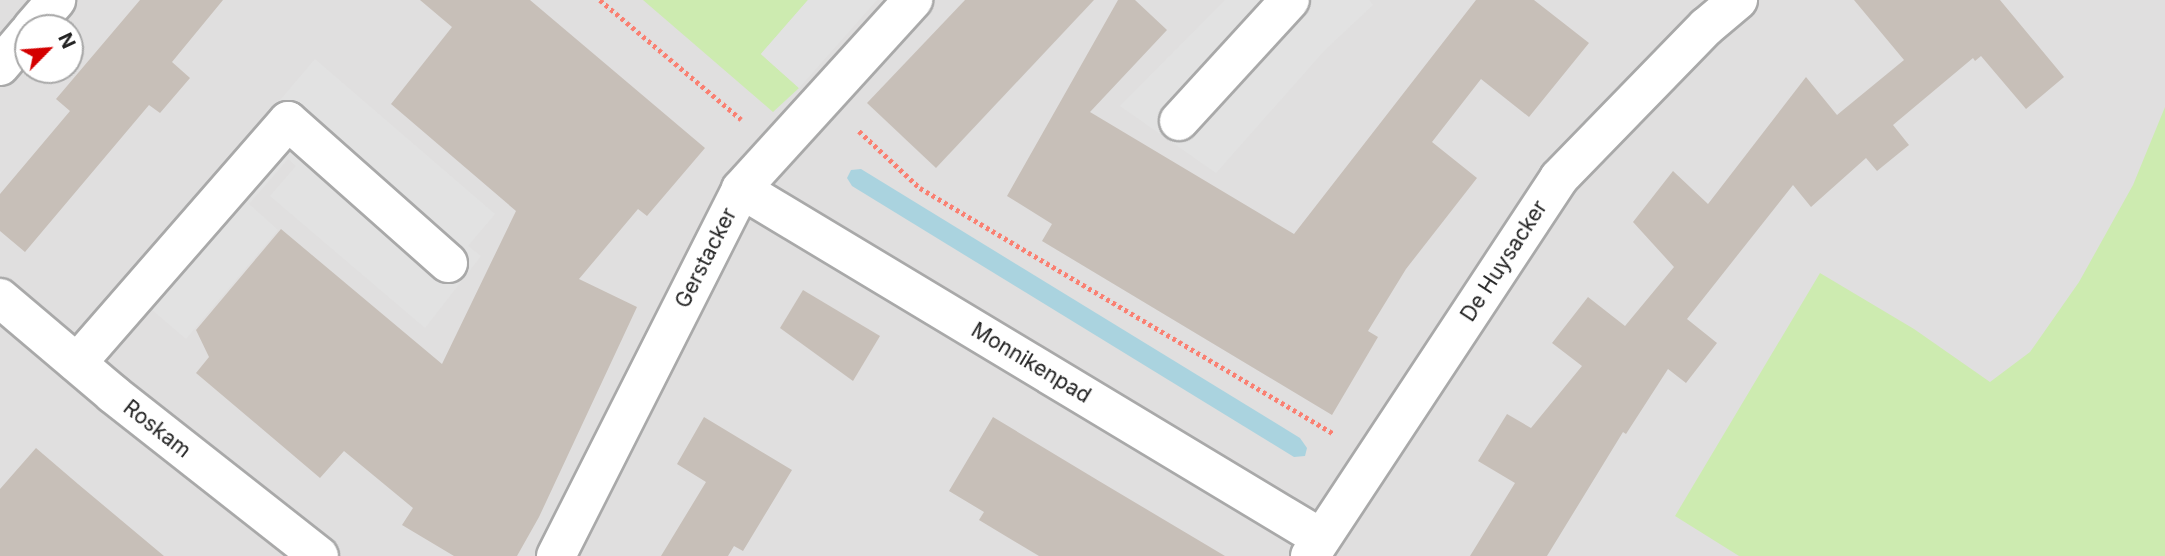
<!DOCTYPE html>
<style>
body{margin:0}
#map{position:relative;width:2165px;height:556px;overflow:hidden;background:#f2efe9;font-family:Inter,sans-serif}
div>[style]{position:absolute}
.residential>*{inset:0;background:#e0dfdf}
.grass>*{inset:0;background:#cdebb0}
.parking>*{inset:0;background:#e2e2e2}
.water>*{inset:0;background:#aad3df}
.building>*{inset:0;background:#c7bfb8}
.path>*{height:4.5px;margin-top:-2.25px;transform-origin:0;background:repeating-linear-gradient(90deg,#fa8072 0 3.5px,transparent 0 7px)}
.roads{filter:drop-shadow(2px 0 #a9a9a9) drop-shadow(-2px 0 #a9a9a9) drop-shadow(0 2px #a9a9a9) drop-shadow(0 -2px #a9a9a9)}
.minor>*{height:38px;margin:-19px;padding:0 19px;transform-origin:19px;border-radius:19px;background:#fff}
span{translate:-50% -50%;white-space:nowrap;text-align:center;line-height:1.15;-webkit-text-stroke:5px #fff;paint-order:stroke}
.street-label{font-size:21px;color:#222}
.north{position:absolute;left:14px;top:14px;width:70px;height:70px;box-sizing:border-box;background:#fff;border:2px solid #a7a7a7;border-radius:50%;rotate:65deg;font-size:19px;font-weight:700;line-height:28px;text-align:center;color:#222}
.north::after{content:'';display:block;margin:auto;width:24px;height:32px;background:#d40000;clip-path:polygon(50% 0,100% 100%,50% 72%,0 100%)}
</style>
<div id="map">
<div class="residential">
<div style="clip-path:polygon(evenodd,0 0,2165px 0,2165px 556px,0 556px,0 0,28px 28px,70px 28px,70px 70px,28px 70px,28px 28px)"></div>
</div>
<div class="grass">
<div style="clip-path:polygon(643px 0,808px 0,761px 54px,799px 88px,773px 112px)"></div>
<div style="clip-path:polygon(2165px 107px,2165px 556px,1739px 556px,1675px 516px,1820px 273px,1914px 329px,1990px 382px,2030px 352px,2079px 282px,2133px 185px)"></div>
</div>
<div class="parking">
<div style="clip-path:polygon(808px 0,877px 0,799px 88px,761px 54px)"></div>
<div style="clip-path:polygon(1225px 0,1369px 0,1373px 5px,1325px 50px,1216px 173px,1120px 106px)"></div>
<div style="clip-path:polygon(315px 59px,495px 214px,468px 246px,481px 256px,425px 328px,270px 196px,296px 166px,288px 159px,249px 204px,278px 230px,186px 339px,123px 285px)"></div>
</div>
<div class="water">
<div style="clip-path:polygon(861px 169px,1300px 438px,1307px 448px,1305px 456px,1294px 457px,852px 186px,847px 178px,851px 170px)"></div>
</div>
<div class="building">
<div style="clip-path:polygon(140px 0,223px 0,172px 62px,190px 78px,160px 113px,149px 105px,25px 252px,0 231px,0 194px,70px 111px,56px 99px)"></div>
<div style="clip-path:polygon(420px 0,530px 0,705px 148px,647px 216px,638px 209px,579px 279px,637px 307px,539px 517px,517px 556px,454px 556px,402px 525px,413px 508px,344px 451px,320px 478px,196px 373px,209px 357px,196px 330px,281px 229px,442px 364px,516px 211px,391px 104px,452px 27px)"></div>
<div style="clip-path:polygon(965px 0,1094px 0,936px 168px,867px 103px)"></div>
<div style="clip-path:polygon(1118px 0,1135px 0,1167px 30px,1090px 112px,1294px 234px,1476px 0,1534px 0,1589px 43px,1529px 117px,1481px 79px,1432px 142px,1477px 178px,1406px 269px,1368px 331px,1378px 337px,1332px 415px,1042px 241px,1052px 224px,1007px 196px)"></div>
<div style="clip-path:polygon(1854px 0,2000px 0,2064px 77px,2026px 109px,1981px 56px,1975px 61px,1973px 58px,1893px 125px,1909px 145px,1877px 171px,1866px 158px,1811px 207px,1793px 185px,1687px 319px,1717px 343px,1686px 383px,1668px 369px,1626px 434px,1623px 432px,1547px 556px,1470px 556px,1515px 483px,1478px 461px,1507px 414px,1531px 428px,1582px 366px,1552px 343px,1588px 297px,1625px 326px,1674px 267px,1633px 222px,1673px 171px,1708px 204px,1806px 77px,1837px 115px,1904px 60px)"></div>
<div style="clip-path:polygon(803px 290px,880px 336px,853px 381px,780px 328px)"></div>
<div style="clip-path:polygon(704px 417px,792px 470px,743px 551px,734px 546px,728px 556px,661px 556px,706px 482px,677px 464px)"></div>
<div style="clip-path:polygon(993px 417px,1099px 481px,1225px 556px,1039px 556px,979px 520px,984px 512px,949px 491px)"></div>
<div style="clip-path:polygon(36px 448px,78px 484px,164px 556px,0 556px,0 489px)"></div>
</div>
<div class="path">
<div style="left:600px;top:0;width:185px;rotate:40.2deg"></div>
<div style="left:859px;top:131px;width:83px;rotate:43.1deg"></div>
<div style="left:920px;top:188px;width:482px;rotate:30.7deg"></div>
</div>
<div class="roads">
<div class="minor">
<div style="left:32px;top:28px;width:37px;rotate:-49deg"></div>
<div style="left:0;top:66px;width:43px;rotate:-49.7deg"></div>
<div style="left:1179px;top:121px;width:164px;rotate:-47.5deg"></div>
<div style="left:741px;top:189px;width:677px;rotate:31.04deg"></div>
<div style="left:0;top:298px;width:148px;rotate:40.3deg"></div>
<div style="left:113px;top:394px;width:262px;rotate:38.2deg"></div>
<div style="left:77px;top:363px;width:321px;rotate:-48.9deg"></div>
<div style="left:288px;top:121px;width:214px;rotate:41.6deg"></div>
<div style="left:556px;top:556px;width:411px;rotate:-63.2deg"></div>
<div style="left:741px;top:189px;width:256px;rotate:-47.7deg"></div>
<div style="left:1310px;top:556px;width:453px;rotate:-56.6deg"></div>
<div style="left:1559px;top:178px;width:211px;rotate:-45.8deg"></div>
<div style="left:1706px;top:27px;width:42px;rotate:-40.2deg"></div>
</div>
</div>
<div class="street-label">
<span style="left:706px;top:258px;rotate:-63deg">Gerstacker</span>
<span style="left:1504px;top:261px;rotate:-57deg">De Huysacker</span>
<span style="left:1031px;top:363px;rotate:31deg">Monnikenpad</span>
<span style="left:157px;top:429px;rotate:38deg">Roskam</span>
</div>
<div class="north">N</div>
</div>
